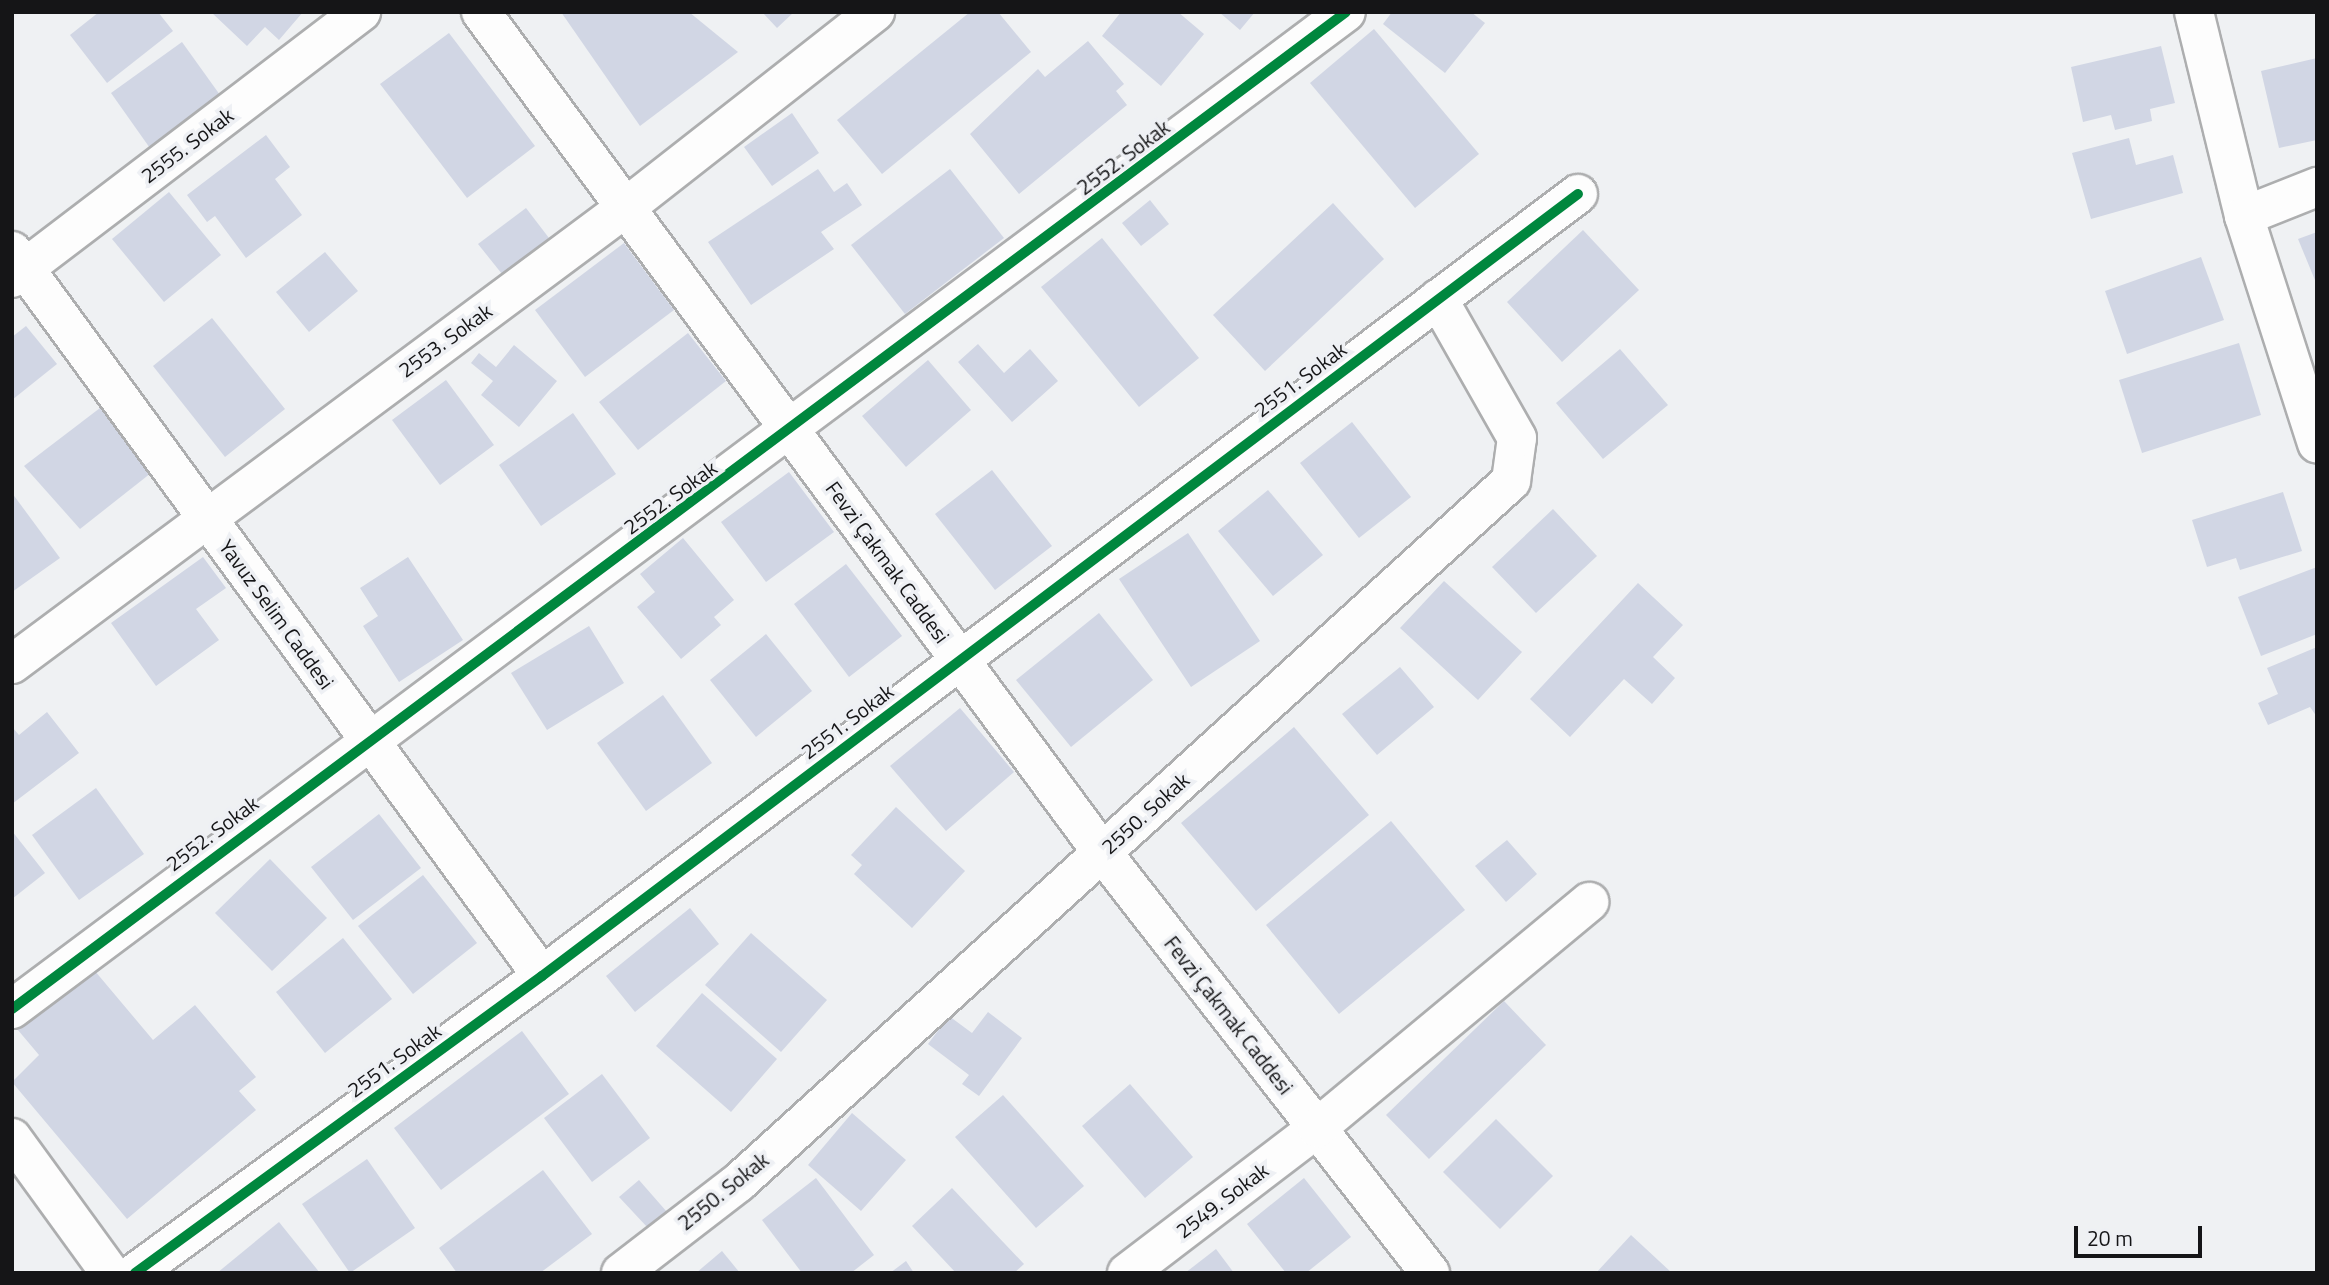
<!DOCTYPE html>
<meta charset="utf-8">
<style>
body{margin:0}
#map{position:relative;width:2329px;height:1285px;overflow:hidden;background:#eff1f3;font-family:"Titillium Web",sans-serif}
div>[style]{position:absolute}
.building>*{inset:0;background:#d1d6e4}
.roads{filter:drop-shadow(2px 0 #adaeaf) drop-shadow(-2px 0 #adaeaf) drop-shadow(0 2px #adaeaf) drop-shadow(0 -2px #adaeaf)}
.street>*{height:38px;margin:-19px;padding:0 19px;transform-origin:19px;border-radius:19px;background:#fdfdfd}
.secondary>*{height:38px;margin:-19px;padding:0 19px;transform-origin:19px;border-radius:19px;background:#fdfdfd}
.cycleway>*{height:10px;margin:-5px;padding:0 5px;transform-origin:5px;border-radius:5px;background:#00873e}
span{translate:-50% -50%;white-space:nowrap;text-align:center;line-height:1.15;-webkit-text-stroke:7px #eef0f4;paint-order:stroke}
.street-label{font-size:21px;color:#151517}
.frame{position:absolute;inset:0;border:14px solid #151517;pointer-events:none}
.scale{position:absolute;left:2074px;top:1226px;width:128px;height:32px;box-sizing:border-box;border:4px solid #151517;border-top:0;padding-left:9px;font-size:21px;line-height:24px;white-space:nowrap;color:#151517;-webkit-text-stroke:5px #eef0f4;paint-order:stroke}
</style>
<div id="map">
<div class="building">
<div style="clip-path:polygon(99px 12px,158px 12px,173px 31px,107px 83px,70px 35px)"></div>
<div style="clip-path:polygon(211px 12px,303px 12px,279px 40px,265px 27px,247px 46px)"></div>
<div style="clip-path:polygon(561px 12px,689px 12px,738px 52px,640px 126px)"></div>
<div style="clip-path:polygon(762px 12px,794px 12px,777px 28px)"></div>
<div style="clip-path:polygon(970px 12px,998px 12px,1031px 52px,882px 174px,837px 120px)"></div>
<div style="clip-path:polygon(1121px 12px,1178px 12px,1204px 34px,1161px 86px,1102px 36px)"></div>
<div style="clip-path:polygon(1219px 12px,1255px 12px,1240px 30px)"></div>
<div style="clip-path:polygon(1392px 12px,1471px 12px,1485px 23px,1445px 73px,1383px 24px)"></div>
<div style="clip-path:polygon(1374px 29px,1479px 154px,1415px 208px,1310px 83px)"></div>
<div style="clip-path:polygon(449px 33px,535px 146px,467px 198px,380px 84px)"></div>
<div style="clip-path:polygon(1088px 41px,1124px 84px,1116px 91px,1127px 105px,1019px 194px,970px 134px,1038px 69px,1045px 77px)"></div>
<div style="clip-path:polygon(182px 42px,220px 95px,152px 151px,111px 93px)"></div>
<div style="clip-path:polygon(2161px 46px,2175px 103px,2150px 109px,2152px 121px,2115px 130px,2111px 115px,2083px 122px,2071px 67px)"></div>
<div style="clip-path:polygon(2317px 58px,2317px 140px,2279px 148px,2261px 71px)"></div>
<div style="clip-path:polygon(792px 113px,819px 153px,772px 186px,744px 147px)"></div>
<div style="clip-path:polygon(266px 135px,290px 167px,275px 179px,302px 215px,246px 258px,215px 216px,207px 222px,187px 195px)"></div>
<div style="clip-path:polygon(2129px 138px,2136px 165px,2173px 155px,2183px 193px,2091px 219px,2072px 153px)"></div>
<div style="clip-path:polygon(818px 169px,834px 192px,847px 183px,862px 205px,821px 232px,834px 249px,751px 305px,708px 242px)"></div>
<div style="clip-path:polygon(950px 169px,1004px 238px,905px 314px,851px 245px)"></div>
<div style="clip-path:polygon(169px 192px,221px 255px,164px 302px,112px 239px)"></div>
<div style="clip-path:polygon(1150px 200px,1169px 224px,1141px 246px,1122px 223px)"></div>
<div style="clip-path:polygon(1333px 203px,1384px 259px,1265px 371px,1213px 315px)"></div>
<div style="clip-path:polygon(526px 208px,549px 238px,502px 274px,478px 244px)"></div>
<div style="clip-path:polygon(1583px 230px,1639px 290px,1562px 362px,1507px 302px)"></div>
<div style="clip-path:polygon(2317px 232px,2317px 285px,2298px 239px)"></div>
<div style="clip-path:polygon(1102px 238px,1199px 358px,1139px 407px,1041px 287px)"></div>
<div style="clip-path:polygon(624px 243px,674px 310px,585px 377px,535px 310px)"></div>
<div style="clip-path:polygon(325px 252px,358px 291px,309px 332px,276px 292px)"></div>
<div style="clip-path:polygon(2201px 257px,2224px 320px,2127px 354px,2105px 291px)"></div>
<div style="clip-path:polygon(212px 318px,285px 409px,225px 457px,153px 366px)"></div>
<div style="clip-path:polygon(26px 326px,57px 364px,12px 400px,12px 337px)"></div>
<div style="clip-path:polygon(688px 333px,726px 381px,638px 450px,599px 402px)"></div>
<div style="clip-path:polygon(2239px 343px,2261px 415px,2142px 453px,2119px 380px)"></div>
<div style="clip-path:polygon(978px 344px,1004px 373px,1030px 349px,1058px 381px,1012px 422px,958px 362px)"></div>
<div style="clip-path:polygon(514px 345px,557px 381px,519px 427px,481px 395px,493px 381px,471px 363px,479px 353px,496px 367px)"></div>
<div style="clip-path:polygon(1620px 349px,1668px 405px,1603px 459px,1556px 403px)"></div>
<div style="clip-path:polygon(928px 360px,971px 410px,906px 467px,862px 416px)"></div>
<div style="clip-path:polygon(446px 380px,494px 445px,440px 485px,392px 420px)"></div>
<div style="clip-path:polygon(100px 408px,151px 473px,80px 529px,24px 466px)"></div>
<div style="clip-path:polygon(573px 413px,616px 474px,541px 526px,499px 465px)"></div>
<div style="clip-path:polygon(1352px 422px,1411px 497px,1359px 538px,1300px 463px)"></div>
<div style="clip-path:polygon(992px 470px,1052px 546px,995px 590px,935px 514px)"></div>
<div style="clip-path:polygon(789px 472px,834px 532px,766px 582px,721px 522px)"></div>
<div style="clip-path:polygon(1268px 490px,1323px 555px,1273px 596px,1218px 531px)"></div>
<div style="clip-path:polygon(2283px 492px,2302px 551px,2240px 570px,2236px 558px,2207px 567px,2192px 520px)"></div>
<div style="clip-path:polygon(12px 493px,60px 558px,12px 592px)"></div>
<div style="clip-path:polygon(1553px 509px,1597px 556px,1536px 613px,1492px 567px)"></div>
<div style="clip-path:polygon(1188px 533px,1260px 641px,1191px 687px,1119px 579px)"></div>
<div style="clip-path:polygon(683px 538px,734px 600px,714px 617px,721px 625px,681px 659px,637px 607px,655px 592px,640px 574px)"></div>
<div style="clip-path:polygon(203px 557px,226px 588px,196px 609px,219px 640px,156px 686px,111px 623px)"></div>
<div style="clip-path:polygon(408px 557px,463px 640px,399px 682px,363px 626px,378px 616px,360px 588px)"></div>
<div style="clip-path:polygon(846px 564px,902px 636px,849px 677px,794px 604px)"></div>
<div style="clip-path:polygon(2317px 567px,2317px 634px,2261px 656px,2238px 597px)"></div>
<div style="clip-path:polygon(1444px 581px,1522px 652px,1478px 700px,1400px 628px)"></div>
<div style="clip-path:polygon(1638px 583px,1683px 625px,1653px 657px,1675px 678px,1652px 704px,1624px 679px,1570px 737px,1530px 699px)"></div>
<div style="clip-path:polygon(1099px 613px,1153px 680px,1071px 747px,1016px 680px)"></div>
<div style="clip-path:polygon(589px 626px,624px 683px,547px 730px,511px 673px)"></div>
<div style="clip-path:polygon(766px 634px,812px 691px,756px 737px,710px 680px)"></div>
<div style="clip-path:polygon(2317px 647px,2317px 717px,2310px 707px,2268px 725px,2258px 703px,2278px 694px,2267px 668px)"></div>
<div style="clip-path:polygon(1400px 667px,1434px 707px,1377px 755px,1342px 714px)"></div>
<div style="clip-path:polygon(663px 695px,712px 763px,646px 811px,597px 743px)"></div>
<div style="clip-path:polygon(960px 708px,1014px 772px,946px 831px,890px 766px)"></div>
<div style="clip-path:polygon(47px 712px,79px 753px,12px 804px,12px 727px,19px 735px)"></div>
<div style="clip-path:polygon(1294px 727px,1369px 815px,1256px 911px,1181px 823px)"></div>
<div style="clip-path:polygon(96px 788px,144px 854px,79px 900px,32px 835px)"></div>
<div style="clip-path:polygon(896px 807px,965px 871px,912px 928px,854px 874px,862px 865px,851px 855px)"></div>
<div style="clip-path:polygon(379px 814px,421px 868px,353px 920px,311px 867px)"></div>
<div style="clip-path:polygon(1391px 821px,1465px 910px,1339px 1014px,1266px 925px)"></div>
<div style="clip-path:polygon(12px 831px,45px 873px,12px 899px)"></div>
<div style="clip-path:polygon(1507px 840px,1537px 874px,1506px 902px,1475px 866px)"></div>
<div style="clip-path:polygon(270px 859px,327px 918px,272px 971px,215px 913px)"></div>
<div style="clip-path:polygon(423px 875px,477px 943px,413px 994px,358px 926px)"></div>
<div style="clip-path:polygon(690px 908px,719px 944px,635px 1012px,606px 976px)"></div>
<div style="clip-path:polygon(751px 933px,827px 1000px,781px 1052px,705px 985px)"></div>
<div style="clip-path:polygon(343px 938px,392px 999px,325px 1053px,276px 992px)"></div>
<div style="clip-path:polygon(84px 958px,153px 1040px,195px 1005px,256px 1077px,239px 1091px,256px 1110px,127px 1219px,12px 1082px,39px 1055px,12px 1023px)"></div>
<div style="clip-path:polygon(702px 993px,777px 1059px,731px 1112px,656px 1046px)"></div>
<div style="clip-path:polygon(1504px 1001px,1546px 1045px,1429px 1159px,1386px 1115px)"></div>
<div style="clip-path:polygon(988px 1012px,1022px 1038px,979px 1096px,962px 1084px,969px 1075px,928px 1044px,949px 1016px,972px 1033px)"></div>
<div style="clip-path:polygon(522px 1031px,569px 1094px,441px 1190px,394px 1128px)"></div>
<div style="clip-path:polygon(602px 1074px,650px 1138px,592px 1182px,544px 1118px)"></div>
<div style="clip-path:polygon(1130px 1084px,1193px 1157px,1145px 1198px,1082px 1126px)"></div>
<div style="clip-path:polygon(1003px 1095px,1084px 1186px,1036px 1228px,955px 1137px)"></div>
<div style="clip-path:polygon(852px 1113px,906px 1160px,861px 1211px,808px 1165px)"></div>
<div style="clip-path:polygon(1496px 1119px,1553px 1176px,1500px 1229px,1443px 1172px)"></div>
<div style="clip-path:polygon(367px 1159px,415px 1228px,350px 1273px,302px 1204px)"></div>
<div style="clip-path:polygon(543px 1170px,592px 1234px,540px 1273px,457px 1273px,439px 1248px)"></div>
<div style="clip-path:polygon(816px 1178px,874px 1255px,851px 1273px,802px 1273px,762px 1220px)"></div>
<div style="clip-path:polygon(1304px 1178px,1351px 1237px,1306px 1273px,1286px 1273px,1247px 1224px)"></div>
<div style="clip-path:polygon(639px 1180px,667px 1212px,648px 1228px,619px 1197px)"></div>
<div style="clip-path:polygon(952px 1188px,1024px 1264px,1014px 1273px,956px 1273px,912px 1226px)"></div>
<div style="clip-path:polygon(279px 1222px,320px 1273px,217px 1273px)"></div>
<div style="clip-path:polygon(1631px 1235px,1672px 1273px,1596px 1273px)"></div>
<div style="clip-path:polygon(1216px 1249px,1234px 1273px,1185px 1273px)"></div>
<div style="clip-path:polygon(722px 1251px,740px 1273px,696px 1273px)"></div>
<div style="clip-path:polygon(906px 1261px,914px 1273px,890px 1273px)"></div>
</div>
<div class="roads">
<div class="street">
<div style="left:481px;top:12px;width:1045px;rotate:53.53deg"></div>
<div style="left:1102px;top:852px;width:534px;rotate:52.08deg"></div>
<div style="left:2194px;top:12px;width:210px;rotate:76.2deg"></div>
<div style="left:2244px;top:216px;width:239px;rotate:72.2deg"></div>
<div style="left:2244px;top:216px;width:79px;rotate:-21.7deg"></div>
<div style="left:12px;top:251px;width:898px;rotate:53.83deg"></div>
<div style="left:12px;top:278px;width:439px;rotate:-37.3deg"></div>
<div style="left:12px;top:664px;width:764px;rotate:-36.64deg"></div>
<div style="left:625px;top:208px;width:318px;rotate:-38.1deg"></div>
<div style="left:12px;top:1009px;width:1665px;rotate:-36.77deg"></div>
<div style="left:135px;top:1273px;width:504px;rotate:-36.12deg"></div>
<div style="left:542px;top:976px;width:1298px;rotate:-37.05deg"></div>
<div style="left:621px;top:1273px;width:148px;rotate:-37.6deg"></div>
<div style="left:738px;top:1183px;width:1044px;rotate:-42.24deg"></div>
<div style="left:1511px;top:481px;width:43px;rotate:-82.1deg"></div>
<div style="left:1517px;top:438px;width:160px;rotate:-119.6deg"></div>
<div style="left:1127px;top:1273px;width:239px;rotate:-37.3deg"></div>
<div style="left:1317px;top:1128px;width:354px;rotate:-39.7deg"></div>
</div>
<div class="secondary">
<div style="left:12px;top:1138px;width:167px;rotate:54deg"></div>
</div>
</div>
<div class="cycleway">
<div style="left:12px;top:1009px;width:1665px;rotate:-36.77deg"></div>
<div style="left:135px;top:1273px;width:504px;rotate:-36.12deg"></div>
<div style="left:542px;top:976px;width:1298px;rotate:-37.05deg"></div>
</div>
<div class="street-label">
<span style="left:187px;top:145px;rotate:-37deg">2555. Sokak</span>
<span style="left:1123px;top:157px;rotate:-37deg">2552. Sokak</span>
<span style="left:445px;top:340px;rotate:-36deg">2553. Sokak</span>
<span style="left:1300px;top:379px;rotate:-37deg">2551. Sokak</span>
<span style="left:670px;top:497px;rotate:-36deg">2552. Sokak</span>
<span style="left:888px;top:562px;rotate:54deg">Fevzi Çakmak Caddesi</span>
<span style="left:277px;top:614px;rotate:54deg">Yavuz Selim Caddesi</span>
<span style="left:847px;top:721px;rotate:-37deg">2551. Sokak</span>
<span style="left:1145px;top:813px;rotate:-42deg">2550. Sokak</span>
<span style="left:212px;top:833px;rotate:-37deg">2552. Sokak</span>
<span style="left:1229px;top:1015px;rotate:52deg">Fevzi Çakmak Caddesi</span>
<span style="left:394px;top:1060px;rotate:-36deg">2551. Sokak</span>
<span style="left:723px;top:1191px;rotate:-39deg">2550. Sokak</span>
<span style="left:1222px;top:1200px;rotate:-37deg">2549. Sokak</span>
</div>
<div class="frame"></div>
<div class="scale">20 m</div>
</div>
